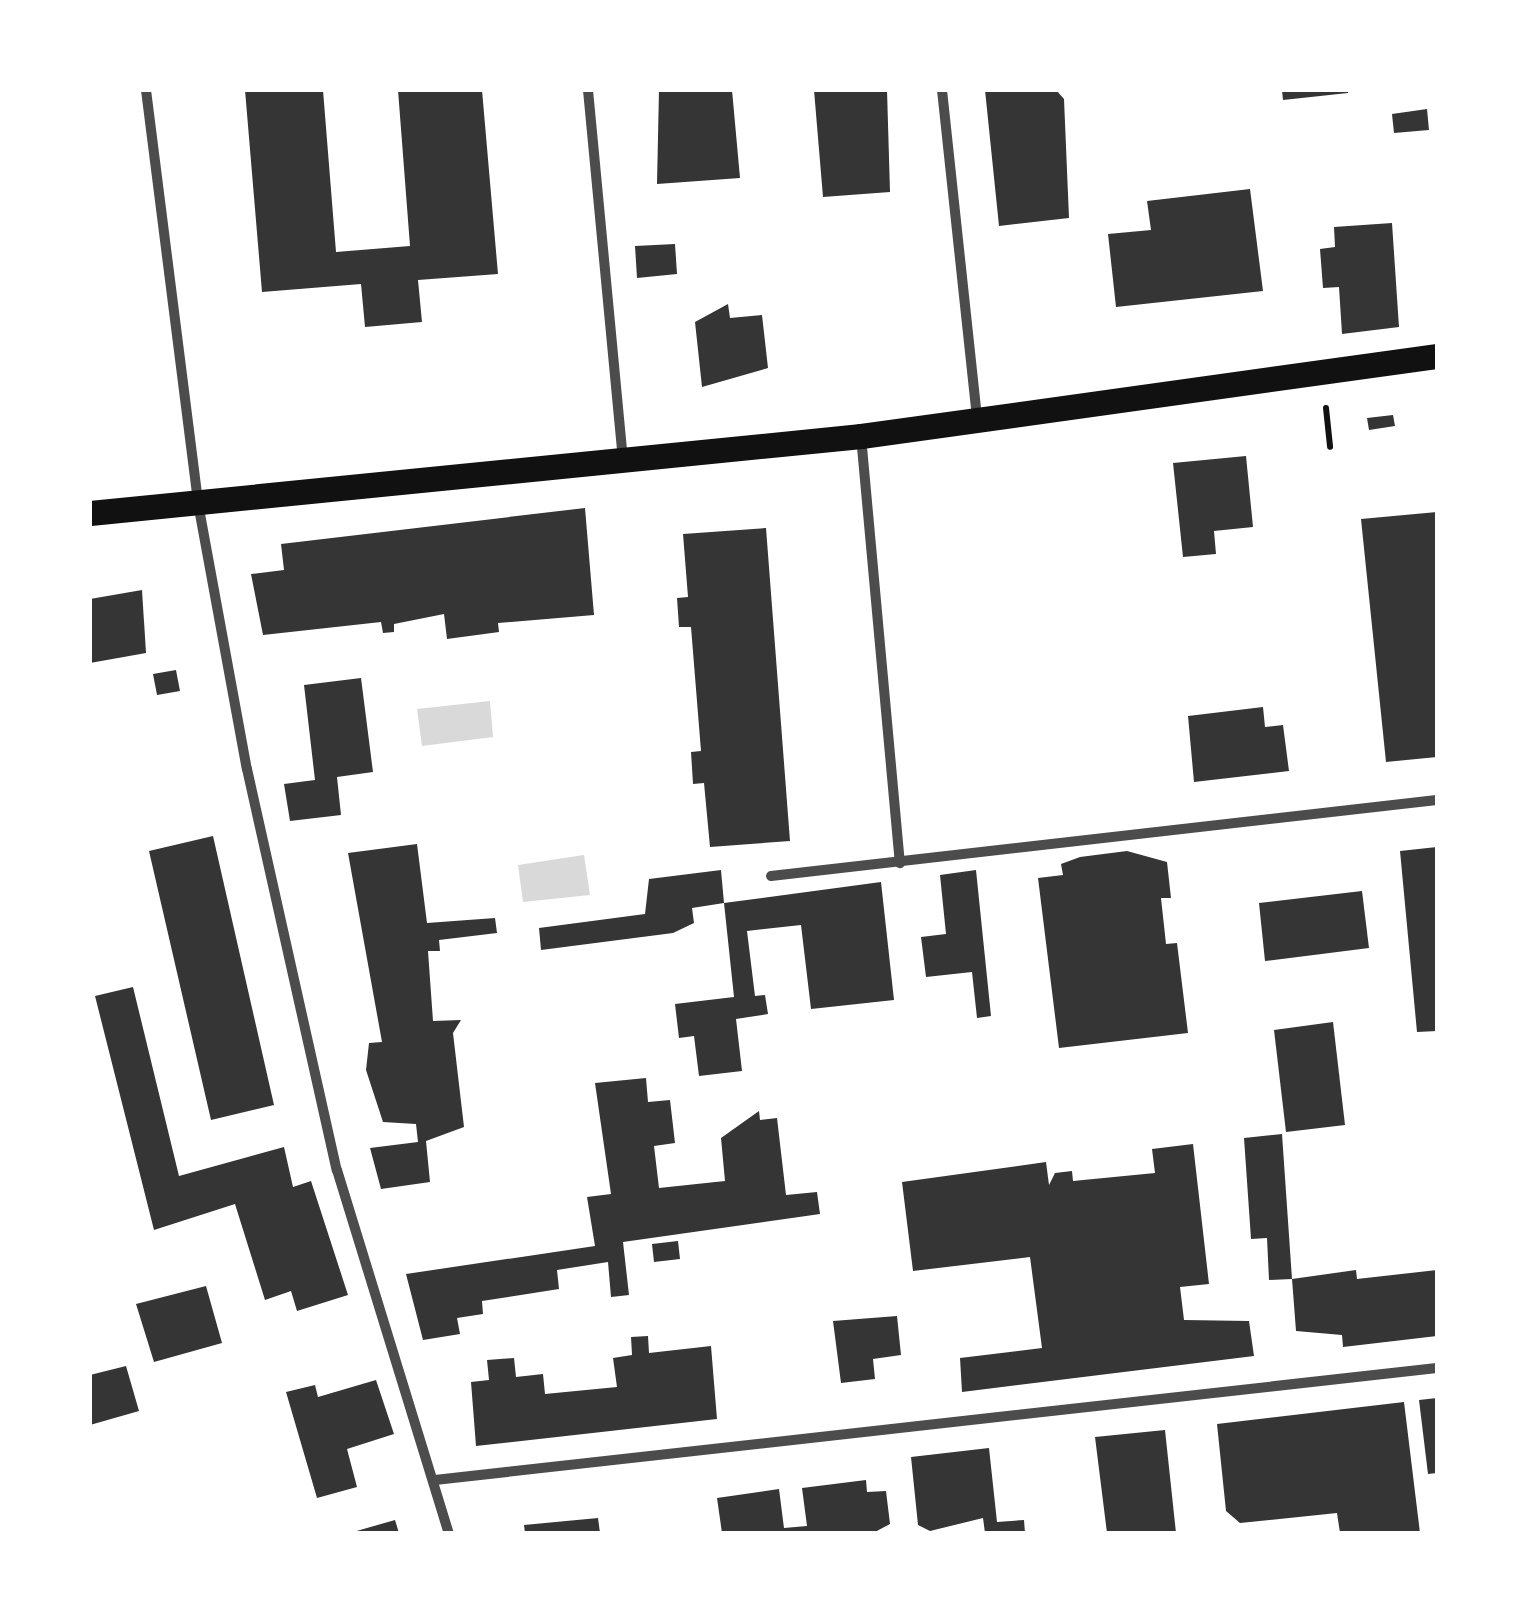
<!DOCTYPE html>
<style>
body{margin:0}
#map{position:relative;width:1527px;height:1623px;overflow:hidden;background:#fff;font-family:"Fira Sans",sans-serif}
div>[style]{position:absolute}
.water>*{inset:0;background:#d9d9d9}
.building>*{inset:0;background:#353535}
.path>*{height:6px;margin:-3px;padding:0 3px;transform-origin:3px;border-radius:3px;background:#111}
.minor>*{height:10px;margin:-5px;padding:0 5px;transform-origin:5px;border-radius:5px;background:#4c4c4c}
.primary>*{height:25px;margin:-12.5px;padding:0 12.5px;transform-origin:12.5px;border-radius:12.5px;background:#111}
span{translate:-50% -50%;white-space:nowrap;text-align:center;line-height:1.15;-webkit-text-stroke:9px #fff;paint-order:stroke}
.frame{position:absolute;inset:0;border:92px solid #fff;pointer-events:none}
</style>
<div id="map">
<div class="water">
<div style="clip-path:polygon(490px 701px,493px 737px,422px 746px,417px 709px)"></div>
<div style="clip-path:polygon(584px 855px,590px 895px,523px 902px,518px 865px)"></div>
</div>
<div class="building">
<div style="clip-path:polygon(245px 90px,323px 90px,336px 252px,410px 246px,398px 90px,482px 90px,498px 274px,418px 280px,422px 322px,365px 327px,361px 284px,262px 292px)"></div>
<div style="clip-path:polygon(659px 90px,732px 90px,740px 178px,657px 184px)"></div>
<div style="clip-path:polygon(814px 90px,887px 90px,890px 192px,823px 197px)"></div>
<div style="clip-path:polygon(985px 90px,1056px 90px,1064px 99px,1069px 218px,999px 226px)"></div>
<div style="clip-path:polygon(1282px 90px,1348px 90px,1348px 93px,1283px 100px)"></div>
<div style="clip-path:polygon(1427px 109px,1429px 130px,1394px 133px,1392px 114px)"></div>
<div style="clip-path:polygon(1250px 189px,1263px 291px,1116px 307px,1108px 234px,1151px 230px,1147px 201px)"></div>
<div style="clip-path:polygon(1392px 223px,1399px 327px,1342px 334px,1339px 287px,1323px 288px,1320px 249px,1335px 247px,1334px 227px)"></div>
<div style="clip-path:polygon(675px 244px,677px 274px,637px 278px,635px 246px)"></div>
<div style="clip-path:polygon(728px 304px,730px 318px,762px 315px,768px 368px,702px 387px,695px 322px)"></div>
<div style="clip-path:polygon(1393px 415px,1395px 426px,1369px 430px,1367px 418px)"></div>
<div style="clip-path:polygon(1246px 456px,1253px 527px,1214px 531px,1216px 554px,1183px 557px,1173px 463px)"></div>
<div style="clip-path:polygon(585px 508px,594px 615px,498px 623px,499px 632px,447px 639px,444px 614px,394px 624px,394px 632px,383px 633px,381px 622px,263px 635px,251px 574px,284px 570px,281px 544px)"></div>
<div style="clip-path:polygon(1437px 512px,1437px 757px,1386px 762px,1361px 519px)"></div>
<div style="clip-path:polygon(766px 528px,790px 841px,710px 847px,704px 783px,693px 784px,691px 752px,701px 751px,691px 627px,679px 627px,677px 598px,688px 597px,683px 534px)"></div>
<div style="clip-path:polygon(142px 590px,146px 653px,90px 663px,90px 599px)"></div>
<div style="clip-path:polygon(176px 670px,180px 691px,157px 695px,153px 674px)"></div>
<div style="clip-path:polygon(361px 678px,373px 772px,337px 777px,341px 815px,290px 821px,284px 784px,315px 780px,304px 685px)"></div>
<div style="clip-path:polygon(1263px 707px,1265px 727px,1283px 725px,1289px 771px,1194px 782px,1188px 716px)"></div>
<div style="clip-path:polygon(213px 836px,274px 1105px,211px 1120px,149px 851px)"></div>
<div style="clip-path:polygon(417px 844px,427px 923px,495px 918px,497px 933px,439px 940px,440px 951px,428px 951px,433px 1021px,461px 1020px,453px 1033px,464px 1127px,426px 1141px,430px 1182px,381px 1189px,370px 1148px,418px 1142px,416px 1124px,383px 1122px,366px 1070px,369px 1043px,382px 1042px,348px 853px)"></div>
<div style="clip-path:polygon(1437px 847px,1437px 1031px,1417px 1032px,1400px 851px)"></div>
<div style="clip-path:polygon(1127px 851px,1167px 862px,1171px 898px,1161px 898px,1166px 944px,1177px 943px,1188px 1033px,1059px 1048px,1038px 878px,1063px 875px,1061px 864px,1080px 857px)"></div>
<div style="clip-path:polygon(721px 870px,724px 903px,692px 908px,694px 923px,673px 933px,541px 950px,539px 928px,645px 914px,649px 879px)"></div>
<div style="clip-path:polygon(976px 870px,991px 1016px,977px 1018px,972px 972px,926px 977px,921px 937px,946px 934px,940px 875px)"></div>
<div style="clip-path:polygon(881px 882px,894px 1000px,811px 1009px,801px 925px,747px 931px,755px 996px,765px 995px,768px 1014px,736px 1019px,742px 1071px,699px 1076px,694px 1036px,679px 1038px,675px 1004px,734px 997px,724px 903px)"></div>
<div style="clip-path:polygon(1362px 891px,1369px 948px,1265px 961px,1259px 903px)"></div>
<div style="clip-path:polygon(133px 987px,179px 1176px,284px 1147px,293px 1187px,311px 1181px,348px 1295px,297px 1311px,291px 1291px,265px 1300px,235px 1204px,154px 1230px,95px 996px)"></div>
<div style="clip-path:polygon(1333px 1022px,1345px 1125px,1286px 1132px,1274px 1030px)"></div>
<div style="clip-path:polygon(646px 1078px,648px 1102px,670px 1100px,675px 1143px,654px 1146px,659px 1188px,725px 1181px,721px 1138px,759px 1111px,760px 1120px,777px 1118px,786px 1195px,817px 1192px,820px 1214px,623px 1242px,629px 1295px,611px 1297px,608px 1262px,557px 1270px,559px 1289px,482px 1301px,483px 1314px,457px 1318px,460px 1334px,423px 1340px,406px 1274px,595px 1246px,587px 1197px,611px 1194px,595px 1083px)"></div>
<div style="clip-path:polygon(1282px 1134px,1292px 1279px,1269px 1280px,1267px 1238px,1251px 1239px,1244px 1138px)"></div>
<div style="clip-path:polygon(1193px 1144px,1209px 1284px,1180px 1287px,1184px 1320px,1249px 1321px,1254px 1356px,962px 1392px,960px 1358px,1042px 1348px,1030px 1257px,913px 1271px,902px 1182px,1046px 1162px,1049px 1185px,1055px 1173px,1072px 1171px,1073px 1181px,1155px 1173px,1152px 1149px)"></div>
<div style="clip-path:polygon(678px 1241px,680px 1259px,654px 1262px,652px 1244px)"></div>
<div style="clip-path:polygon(1356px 1270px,1357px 1279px,1437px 1270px,1437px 1336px,1343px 1347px,1342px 1335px,1296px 1331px,1292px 1279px)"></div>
<div style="clip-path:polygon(206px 1286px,222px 1343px,154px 1362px,136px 1304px)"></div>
<div style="clip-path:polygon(897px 1316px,901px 1355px,873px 1359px,875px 1379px,841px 1383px,833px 1321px)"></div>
<div style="clip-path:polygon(648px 1336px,649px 1353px,711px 1346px,717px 1419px,476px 1446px,471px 1382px,489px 1380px,487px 1360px,514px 1358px,516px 1377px,543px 1374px,545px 1394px,617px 1387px,613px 1358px,632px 1355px,631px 1337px)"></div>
<div style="clip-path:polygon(126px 1366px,139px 1411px,90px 1425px,90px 1375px)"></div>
<div style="clip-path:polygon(376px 1380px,394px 1434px,347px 1449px,357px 1487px,317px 1498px,286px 1392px,315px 1385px,318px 1397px)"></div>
<div style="clip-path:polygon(1437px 1398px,1437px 1473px,1428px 1474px,1419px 1400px)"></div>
<div style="clip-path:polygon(1404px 1402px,1420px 1533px,1340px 1533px,1337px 1513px,1240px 1523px,1226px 1511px,1217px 1424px)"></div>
<div style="clip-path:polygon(1165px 1430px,1176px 1533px,1107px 1533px,1095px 1437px)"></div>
<div style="clip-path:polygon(989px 1448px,997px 1522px,1024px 1520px,1025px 1533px,985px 1533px,983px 1518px,930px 1531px,918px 1525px,911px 1457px)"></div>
<div style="clip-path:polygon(866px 1480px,867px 1492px,886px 1491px,890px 1524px,873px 1533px,722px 1533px,717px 1498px,779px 1489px,784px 1528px,807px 1526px,802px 1488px)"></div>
<div style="clip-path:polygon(598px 1518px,600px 1533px,525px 1533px,524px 1525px)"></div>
<div style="clip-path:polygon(395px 1520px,399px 1533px,353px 1533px,353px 1532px)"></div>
</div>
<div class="path">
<div style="left:1326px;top:408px;width:39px;rotate:84deg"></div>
</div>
<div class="minor">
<div style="left:146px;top:90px;width:416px;rotate:82.8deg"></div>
<div style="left:198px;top:503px;width:270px;rotate:79.6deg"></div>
<div style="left:247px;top:769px;width:411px;rotate:77.4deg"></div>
<div style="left:337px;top:1170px;width:380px;rotate:72.9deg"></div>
<div style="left:588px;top:90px;width:372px;rotate:84.6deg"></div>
<div style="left:942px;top:90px;width:329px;rotate:83.9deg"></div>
<div style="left:861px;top:436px;width:429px;rotate:84.8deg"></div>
<div style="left:771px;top:876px;width:670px;rotate:-6.51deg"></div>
<div style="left:435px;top:1480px;width:1008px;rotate:-6.38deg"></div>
</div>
<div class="primary">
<div style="left:90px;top:513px;width:775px;rotate:-5.7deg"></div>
<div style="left:861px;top:436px;width:582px;rotate:-7.91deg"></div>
</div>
<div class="frame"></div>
</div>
